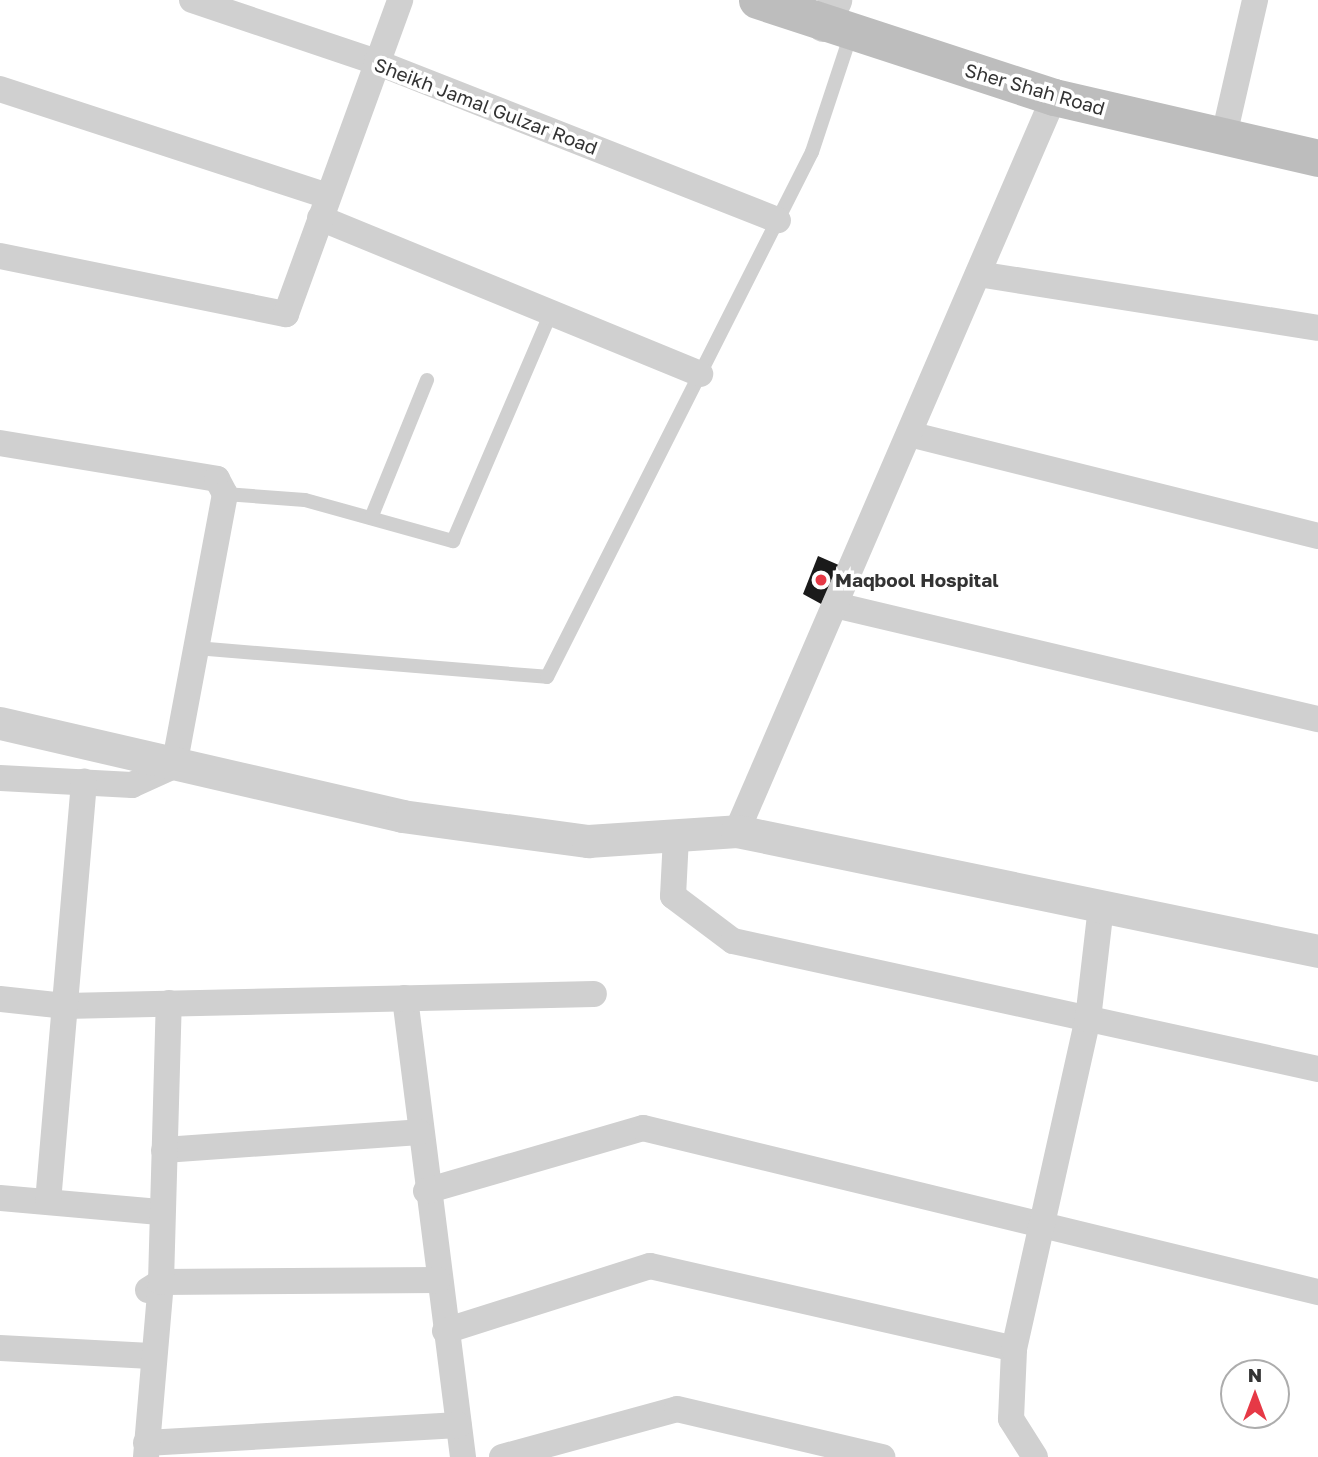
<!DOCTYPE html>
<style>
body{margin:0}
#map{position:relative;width:1318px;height:1457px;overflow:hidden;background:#fff;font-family:"Golos Text",sans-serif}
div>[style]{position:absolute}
.building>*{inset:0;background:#1a1a1a}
.service>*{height:14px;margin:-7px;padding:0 7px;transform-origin:7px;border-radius:7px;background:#d0d0d0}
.minor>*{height:26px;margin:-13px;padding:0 13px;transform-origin:13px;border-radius:13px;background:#d0d0d0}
.tertiary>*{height:33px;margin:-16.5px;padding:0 16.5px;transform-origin:16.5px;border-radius:16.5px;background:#d0d0d0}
.secondary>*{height:37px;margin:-18.5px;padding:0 18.5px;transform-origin:18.5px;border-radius:18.5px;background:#bdbdbd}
.dots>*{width:19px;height:19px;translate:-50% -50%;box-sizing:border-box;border:4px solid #fff;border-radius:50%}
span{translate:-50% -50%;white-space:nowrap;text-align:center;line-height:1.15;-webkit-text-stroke:7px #fff;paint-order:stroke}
.street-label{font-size:19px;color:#333}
.poi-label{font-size:19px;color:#333;font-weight:700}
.left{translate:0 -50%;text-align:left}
.north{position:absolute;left:1220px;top:1359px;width:70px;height:70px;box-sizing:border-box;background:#fff;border:2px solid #adadad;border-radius:50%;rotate:0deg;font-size:19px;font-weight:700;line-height:28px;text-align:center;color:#333}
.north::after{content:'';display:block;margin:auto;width:24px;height:32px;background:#e63946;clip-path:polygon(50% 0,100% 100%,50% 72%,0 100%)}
</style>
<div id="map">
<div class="building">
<div style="clip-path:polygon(818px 556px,841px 566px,823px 605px,803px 594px)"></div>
</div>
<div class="service">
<div style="left:225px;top:494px;width:80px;rotate:4.3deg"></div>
<div style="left:305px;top:500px;width:154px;rotate:15.5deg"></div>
<div style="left:453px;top:541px;width:249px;rotate:-66.8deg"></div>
<div style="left:371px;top:518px;width:149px;rotate:-67.9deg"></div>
<div style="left:196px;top:648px;width:352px;rotate:4.7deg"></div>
<div style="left:547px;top:677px;width:588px;rotate:-63.22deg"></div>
<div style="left:812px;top:152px;width:124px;rotate:-71.7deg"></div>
</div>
<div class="minor">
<div style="left:192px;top:0;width:194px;rotate:18.6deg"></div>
<div style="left:376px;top:62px;width:432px;rotate:21.5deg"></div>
<div style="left:0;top:89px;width:345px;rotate:18.1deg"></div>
<div style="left:1223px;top:140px;width:144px;rotate:-77.1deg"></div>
<div style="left:320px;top:218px;width:411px;rotate:22.3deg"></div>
<div style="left:0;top:256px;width:292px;rotate:11.5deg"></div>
<div style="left:286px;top:314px;width:334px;rotate:-70deg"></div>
<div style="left:978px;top:274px;width:344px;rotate:9deg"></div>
<div style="left:909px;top:434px;width:422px;rotate:14deg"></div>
<div style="left:0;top:443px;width:220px;rotate:9.4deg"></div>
<div style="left:217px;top:479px;width:17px;rotate:62deg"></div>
<div style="left:225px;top:494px;width:277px;rotate:100.6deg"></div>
<div style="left:174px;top:766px;width:46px;rotate:155.7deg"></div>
<div style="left:132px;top:785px;width:132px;rotate:-177deg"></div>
<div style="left:835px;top:605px;width:496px;rotate:13.3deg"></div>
<div style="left:737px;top:831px;width:800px;rotate:-66.64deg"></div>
<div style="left:676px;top:837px;width:59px;rotate:92.9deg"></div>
<div style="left:673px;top:896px;width:75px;rotate:36.9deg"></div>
<div style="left:733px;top:941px;width:599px;rotate:12.34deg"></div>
<div style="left:405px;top:998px;width:463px;rotate:82.8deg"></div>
<div style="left:0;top:999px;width:65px;rotate:6.1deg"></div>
<div style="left:65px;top:1006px;width:529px;rotate:-1.3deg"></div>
<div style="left:164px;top:1150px;width:256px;rotate:-4deg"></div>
<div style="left:426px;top:1191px;width:226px;rotate:-16.2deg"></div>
<div style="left:643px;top:1128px;width:695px;rotate:13.66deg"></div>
<div style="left:0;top:1198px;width:160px;rotate:5deg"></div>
<div style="left:48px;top:1202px;width:422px;rotate:-85.1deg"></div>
<div style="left:148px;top:1290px;width:15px;rotate:-32deg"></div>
<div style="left:161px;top:1282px;width:277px;rotate:-0.4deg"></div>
<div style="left:445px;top:1331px;width:215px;rotate:-17.6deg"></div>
<div style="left:650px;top:1266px;width:373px;rotate:12.8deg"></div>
<div style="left:0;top:1348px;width:151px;rotate:3deg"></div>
<div style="left:146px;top:1443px;width:313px;rotate:-3.3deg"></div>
<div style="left:146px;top:1457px;width:176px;rotate:-85.1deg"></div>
<div style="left:161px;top:1282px;width:279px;rotate:-88.4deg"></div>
<div style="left:502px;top:1457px;width:181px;rotate:-15.3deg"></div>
<div style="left:677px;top:1409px;width:211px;rotate:13.2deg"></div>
<div style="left:1035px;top:1457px;width:45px;rotate:-122.3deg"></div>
<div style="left:1011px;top:1419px;width:70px;rotate:-87.5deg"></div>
<div style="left:1014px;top:1349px;width:338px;rotate:-77.4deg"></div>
<div style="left:1088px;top:1019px;width:113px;rotate:-83.4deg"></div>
</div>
<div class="tertiary">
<div style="left:823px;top:25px;width:28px;rotate:-64deg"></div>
<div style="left:0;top:723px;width:413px;rotate:13deg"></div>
<div style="left:402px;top:816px;width:188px;rotate:7.7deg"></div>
<div style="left:588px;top:841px;width:149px;rotate:-3.8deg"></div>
<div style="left:737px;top:831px;width:593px;rotate:11.67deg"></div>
</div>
<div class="secondary">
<div style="left:757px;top:0;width:312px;rotate:18.1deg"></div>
<div style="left:1054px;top:97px;width:271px;rotate:13deg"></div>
</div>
<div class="dots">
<div style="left:821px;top:580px;background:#e63946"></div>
</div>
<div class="street-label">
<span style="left:1035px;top:89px;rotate:16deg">Sher Shah Road</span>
<span style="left:486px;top:106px;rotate:21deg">Sheikh Jamal Gulzar Road</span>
</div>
<div class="poi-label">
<span class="left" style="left:835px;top:580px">Maqbool Hospital</span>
</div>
<div class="north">N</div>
</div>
